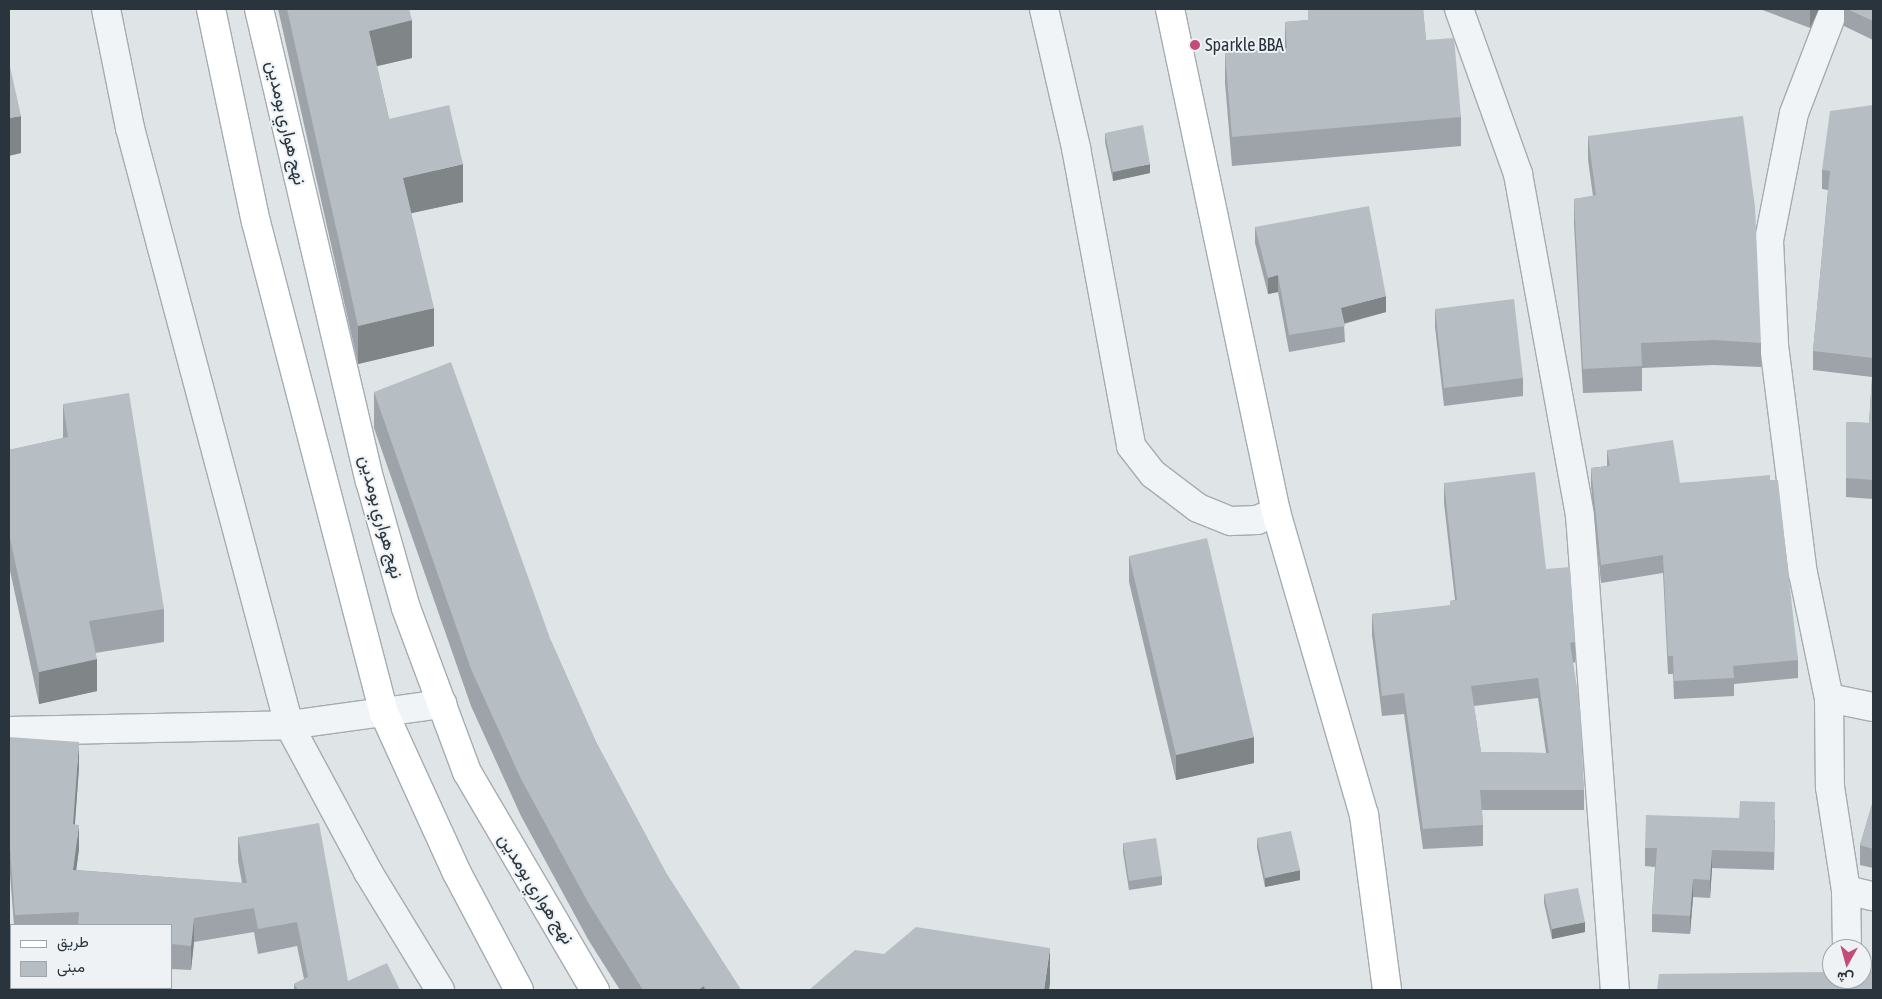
<!DOCTYPE html>
<meta charset="utf-8">
<style>
body{margin:0}
#map{position:relative;width:1882px;height:999px;overflow:hidden;background:#dfe4e7;font-family:"Asap Condensed",Vazirmatn,sans-serif}
div>[style]{position:absolute}
.roads{filter:drop-shadow(1px 0 #a5acb1) drop-shadow(-1px 0 #a5acb1) drop-shadow(0 1px #a5acb1) drop-shadow(0 -1px #a5acb1)}
.street>*{height:28px;margin:-14px;padding:0 14px;transform-origin:14px;border-radius:14px;background:#f1f4f6}
.secondary>*{height:28px;margin:-14px;padding:0 14px;transform-origin:14px;border-radius:14px;background:#fff}
.primary>*{height:28px;margin:-14px;padding:0 14px;transform-origin:14px;border-radius:14px;background:#fff}
.wall>*{inset:0;background:#9da3a8}
.shaded-wall>*{inset:0;background:#808588}
.building>*{inset:0;background:#b7bec3}
.dots>*{width:14px;height:14px;translate:-50% -50%;box-sizing:border-box;border:2px solid #eef2f5;border-radius:50%}
span{translate:-50% -50%;white-space:nowrap;text-align:center;line-height:1.15;-webkit-text-stroke:4px #eef2f5;paint-order:stroke}
.poi-label{font-size:18px;color:#29343d}
.left{translate:0 -50%;text-align:left}
.street-label{font-size:18px;color:#29343d}
.frame{position:absolute;inset:0;border:10px solid #29343d;pointer-events:none}
.legend{position:absolute;left:10px;top:924px;width:162px;height:65px;box-sizing:border-box;background:#eef2f5;border:1px solid #9fa6ab;margin:0;padding:6px 9px;list-style:none;font-size:15px;color:#29343d}
.legend li{display:flex;align-items:center;gap:10px;height:25px}
.legend b{width:25px;border:1px solid #9fa6ab}
.north{position:absolute;left:1822px;top:939px;width:50px;height:50px;box-sizing:border-box;background:#eef2f5;border:1px solid #9fa6ab;border-radius:50%;rotate:187deg;font-size:14px;font-weight:700;line-height:20px;text-align:center;color:#29343d}
.north::after{content:'';display:block;margin:auto;width:18px;height:22px;background:#c34d76;clip-path:polygon(50% 0,100% 100%,50% 72%,0 100%)}
</style>
<div id="map">
<div class="roads">
<div class="street">
<div style="left:106px;top:9px;width:121px;rotate:78.6deg"></div>
<div style="left:130px;top:128px;width:618px;rotate:75.09deg"></div>
<div style="left:289px;top:725px;width:167px;rotate:61.7deg"></div>
<div style="left:368px;top:872px;width:138px;rotate:58.6deg"></div>
<div style="left:1044px;top:9px;width:143px;rotate:77deg"></div>
<div style="left:1076px;top:148px;width:303px;rotate:79.5deg"></div>
<div style="left:1131px;top:446px;width:36px;rotate:52deg"></div>
<div style="left:1153px;top:474px;width:56px;rotate:37.1deg"></div>
<div style="left:1198px;top:508px;width:35px;rotate:22deg"></div>
<div style="left:1231px;top:521px;width:26px;rotate:-2deg"></div>
<div style="left:1257px;top:520px;width:21px;rotate:-23deg"></div>
<div style="left:1459px;top:9px;width:175px;rotate:70.3deg"></div>
<div style="left:1518px;top:174px;width:347px;rotate:79.7deg"></div>
<div style="left:1580px;top:515px;width:476px;rotate:85.8deg"></div>
<div style="left:1834px;top:9px;width:111px;rotate:111deg"></div>
<div style="left:1794px;top:113px;width:130px;rotate:101.1deg"></div>
<div style="left:1769px;top:241px;width:104px;rotate:87.2deg"></div>
<div style="left:1774px;top:345px;width:230px;rotate:82.8deg"></div>
<div style="left:1803px;top:573px;width:128px;rotate:78.3deg"></div>
<div style="left:1829px;top:698px;width:89px;rotate:89.4deg"></div>
<div style="left:1830px;top:787px;width:104px;rotate:81.2deg"></div>
<div style="left:1846px;top:890px;width:59px;rotate:89deg"></div>
<div style="left:1829px;top:698px;width:45px;rotate:11.6deg"></div>
<div style="left:9px;top:731px;width:280px;rotate:-1.2deg"></div>
<div style="left:289px;top:725px;width:155px;rotate:-7.8deg"></div>
<div style="left:1846px;top:890px;width:28px;rotate:13deg"></div>
<div style="left:1847px;top:979px;width:11px;rotate:90deg"></div>
</div>
<div class="secondary">
<div style="left:1170px;top:9px;width:514px;rotate:78.1deg"></div>
<div style="left:1276px;top:512px;width:316px;rotate:73.8deg"></div>
<div style="left:1364px;top:815px;width:177px;rotate:82.5deg"></div>
</div>
<div class="primary">
<div style="left:211px;top:9px;width:218px;rotate:78.1deg"></div>
<div style="left:256px;top:222px;width:507px;rotate:75.39deg"></div>
<div style="left:384px;top:713px;width:176px;rotate:65.5deg"></div>
<div style="left:457px;top:873px;width:132px;rotate:62.1deg"></div>
<div style="left:259px;top:9px;width:485px;rotate:76.8deg"></div>
<div style="left:370px;top:481px;width:132px;rotate:74.2deg"></div>
<div style="left:406px;top:608px;width:175px;rotate:69.6deg"></div>
<div style="left:467px;top:772px;width:253px;rotate:59.6deg"></div>
</div>
</div>
<div class="wall">
<div style="clip-path:polygon(278px 9px,409px 9px,412px 58px,377px 66px,389px 119px,463px 202px,411px 213px,434px 346px,358px 364px)"></div>
<div style="clip-path:polygon(1308px 9px,1423px 9px,1426px 40px,1461px 117px,1461px 146px,1232px 166px,1225px 83px,1225px 53px,1285px 48px,1285px 22px,1308px 20px)"></div>
<div style="clip-path:polygon(1760px 9px,1819px 9px,1810px 28px)"></div>
<div style="clip-path:polygon(1844px 9px,1873px 9px,1873px 40px,1844px 26px)"></div>
<div style="clip-path:polygon(1873px 92px,1873px 499px,1846px 497px,1846px 422px,1869px 423px,1872px 377px,1813px 370px,1813px 351px,1828px 190px,1822px 189px,1822px 170px,1872px 105px)"></div>
<div style="clip-path:polygon(1105px 133px,1150px 173px,1113px 181px,1105px 142px)"></div>
<div style="clip-path:polygon(1588px 136px,1761px 343px,1761px 367px,1714px 365px,1642px 368px,1642px 391px,1583px 393px,1574px 224px,1574px 199px,1593px 196px,1588px 160px)"></div>
<div style="clip-path:polygon(1255px 227px,1386px 312px,1344px 324px,1345px 342px,1289px 352px,1278px 292px,1268px 294px,1255px 243px)"></div>
<div style="clip-path:polygon(1435px 309px,1523px 378px,1523px 396px,1444px 406px,1435px 327px)"></div>
<div style="clip-path:polygon(374px 392px,551px 641px,596px 742px,666px 873px,741px 990px,620px 990px,589px 941px,521px 816px,471px 706px,374px 428px)"></div>
<div style="clip-path:polygon(63px 404px,164px 609px,164px 642px,95px 653px,97px 691px,39px 704px,9px 566px,9px 450px,63px 438px)"></div>
<div style="clip-path:polygon(1607px 450px,1680px 483px,1770px 480px,1798px 660px,1798px 678px,1734px 684px,1734px 696px,1674px 699px,1673px 674px,1668px 674px,1663px 573px,1601px 583px,1591px 486px,1591px 468px,1607px 466px)"></div>
<div style="clip-path:polygon(evenodd,1444px 483px,1546px 569px,1575px 642px,1575px 662px,1573px 663px,1584px 790px,1584px 810px,1482px 810px,1483px 825px,1483px 846px,1423px 849px,1404px 714px,1382px 716px,1372px 635px,1372px 614px,1450px 606px,1450px 601px,1455px 600px,1444px 503px,1444px 483px,1538px 698px,1546px 753px,1481px 752px,1474px 706px,1538px 698px)"></div>
<div style="clip-path:polygon(1129px 556px,1254px 763px,1176px 780px,1129px 582px)"></div>
<div style="clip-path:polygon(9px 737px,79px 767px,75px 824px,79px 849px,76px 870px,242px 883px,238px 861px,238px 837px,348px 981px,400px 990px,294px 990px,294px 984px,304px 979px,297px 946px,258px 954px,254px 932px,194px 942px,191px 970px,171px 969px,171px 925px,14px 925px,10px 874px,9px 874px)"></div>
<div style="clip-path:polygon(1873px 801px,1873px 868px,1860px 865px,1860px 845px)"></div>
<div style="clip-path:polygon(1739px 818px,1775px 820px,1774px 870px,1712px 868px,1710px 898px,1693px 897px,1690px 934px,1652px 932px,1652px 914px,1655px 867px,1645px 866px,1645px 848px)"></div>
<div style="clip-path:polygon(1257px 838px,1300px 880px,1265px 887px,1257px 848px)"></div>
<div style="clip-path:polygon(1123px 843px,1162px 876px,1162px 885px,1129px 890px,1123px 852px)"></div>
<div style="clip-path:polygon(1544px 894px,1585px 932px,1552px 939px,1544px 903px)"></div>
</div>
<div class="shaded-wall">
<div style="clip-path:polygon(1810px 9px,1819px 9px,1810px 28px)"></div>
<div style="clip-path:polygon(412px 20px,412px 58px,369px 68px,369px 31px)"></div>
<div style="clip-path:polygon(21px 116px,21px 153px,9px 156px,9px 118px)"></div>
<div style="clip-path:polygon(463px 164px,463px 202px,403px 215px,403px 178px)"></div>
<div style="clip-path:polygon(1150px 164px,1150px 173px,1113px 181px,1113px 172px)"></div>
<div style="clip-path:polygon(1278px 275px,1278px 292px,1268px 294px,1268px 278px)"></div>
<div style="clip-path:polygon(1386px 296px,1386px 312px,1341px 324px,1341px 308px)"></div>
<div style="clip-path:polygon(434px 308px,434px 346px,358px 364px,358px 326px)"></div>
<div style="clip-path:polygon(97px 659px,97px 691px,39px 704px,39px 672px)"></div>
<div style="clip-path:polygon(1254px 737px,1254px 763px,1176px 780px,1176px 755px)"></div>
<div style="clip-path:polygon(79px 742px,79px 767px,73px 848px,73px 824px)"></div>
<div style="clip-path:polygon(79px 825px,79px 849px,73px 894px,73px 870px)"></div>
<div style="clip-path:polygon(1712px 850px,1712px 868px,1710px 898px,1710px 880px)"></div>
<div style="clip-path:polygon(1300px 870px,1300px 880px,1265px 887px,1265px 878px)"></div>
<div style="clip-path:polygon(1693px 879px,1693px 897px,1690px 934px,1690px 916px)"></div>
<div style="clip-path:polygon(194px 918px,194px 942px,191px 970px,191px 946px)"></div>
<div style="clip-path:polygon(1585px 922px,1585px 932px,1552px 939px,1552px 929px)"></div>
<div style="clip-path:polygon(1050px 948px,1050px 984px,1049px 990px,1044px 990px)"></div>
<div style="clip-path:polygon(704px 986px,704px 990px,698px 990px)"></div>
</div>
<div class="building">
<div style="clip-path:polygon(287px 9px,409px 9px,412px 20px,369px 31px,389px 119px,449px 105px,463px 164px,403px 178px,434px 308px,358px 326px)"></div>
<div style="clip-path:polygon(1308px 9px,1423px 9px,1426px 40px,1454px 38px,1461px 117px,1232px 137px,1225px 53px,1287px 48px,1285px 22px,1308px 20px)"></div>
<div style="clip-path:polygon(1847px 9px,1873px 9px,1873px 21px)"></div>
<div style="clip-path:polygon(9px 62px,21px 116px,9px 118px)"></div>
<div style="clip-path:polygon(1873px 105px,1873px 358px,1813px 351px,1830px 171px,1822px 170px,1830px 111px)"></div>
<div style="clip-path:polygon(1743px 116px,1755px 207px,1761px 343px,1714px 340px,1641px 343px,1642px 366px,1583px 369px,1574px 199px,1596px 195px,1588px 136px)"></div>
<div style="clip-path:polygon(1143px 125px,1150px 164px,1113px 172px,1105px 133px)"></div>
<div style="clip-path:polygon(1369px 206px,1386px 296px,1341px 308px,1345px 326px,1289px 335px,1278px 275px,1268px 278px,1255px 227px)"></div>
<div style="clip-path:polygon(1514px 299px,1523px 378px,1444px 388px,1435px 309px)"></div>
<div style="clip-path:polygon(451px 362px,551px 641px,596px 742px,666px 873px,741px 990px,707px 990px,704px 986px,698px 990px,643px 990px,589px 904px,521px 779px,471px 669px,374px 392px)"></div>
<div style="clip-path:polygon(1873px 364px,1873px 480px,1846px 478px,1846px 422px,1869px 423px)"></div>
<div style="clip-path:polygon(129px 393px,164px 609px,89px 621px,97px 659px,39px 672px,9px 534px,9px 450px,68px 437px,63px 404px)"></div>
<div style="clip-path:polygon(1673px 440px,1680px 483px,1770px 475px,1770px 480px,1778px 480px,1798px 660px,1733px 666px,1734px 678px,1674px 681px,1673px 656px,1668px 656px,1663px 555px,1601px 565px,1591px 468px,1610px 466px,1607px 450px)"></div>
<div style="clip-path:polygon(evenodd,1535px 472px,1546px 569px,1570px 567px,1575px 642px,1570px 643px,1580px 707px,1584px 790px,1480px 790px,1483px 825px,1423px 829px,1404px 693px,1382px 696px,1372px 614px,1450px 605px,1450px 601px,1457px 600px,1444px 483px,1535px 472px,1538px 678px,1549px 753px,1481px 752px,1471px 686px,1538px 678px)"></div>
<div style="clip-path:polygon(1207px 538px,1254px 737px,1176px 755px,1129px 556px)"></div>
<div style="clip-path:polygon(9px 737px,79px 742px,73px 824px,79px 825px,73px 870px,247px 883px,238px 837px,319px 823px,348px 981px,387px 963px,400px 990px,298px 990px,294px 984px,308px 977px,297px 922px,258px 929px,254px 908px,194px 918px,191px 946px,171px 944px,171px 925px,78px 925px,79px 912px,15px 915px,10px 849px,9px 849px)"></div>
<div style="clip-path:polygon(1740px 801px,1775px 802px,1774px 852px,1712px 850px,1710px 880px,1693px 879px,1690px 916px,1652px 914px,1657px 848px,1645px 848px,1646px 815px,1739px 818px)"></div>
<div style="clip-path:polygon(1873px 801px,1873px 849px,1860px 845px)"></div>
<div style="clip-path:polygon(1291px 831px,1300px 870px,1265px 878px,1257px 838px)"></div>
<div style="clip-path:polygon(1156px 838px,1162px 876px,1129px 881px,1123px 843px)"></div>
<div style="clip-path:polygon(1578px 888px,1585px 922px,1552px 929px,1544px 894px)"></div>
<div style="clip-path:polygon(916px 927px,1050px 948px,1044px 990px,809px 990px,855px 950px,884px 954px)"></div>
<div style="clip-path:polygon(1873px 956px,1873px 990px,1657px 990px,1659px 974px,1832px 972px,1832px 979px,1836px 979px,1839px 984px,1847px 986px,1855px 984px,1858px 979px,1862px 979px,1862px 972px,1871px 972px)"></div>
</div>
<div class="dots">
<div style="left:1195px;top:45px;background:#c34d76"></div>
</div>
<div class="poi-label">
<span class="left" style="left:1205px;top:45px">Sparkle BBA</span>
</div>
<div class="street-label">
<span style="left:286px;top:123px;rotate:77deg">نهج هواري بومدين</span>
<span style="left:381px;top:517px;rotate:75deg">نهج هواري بومدين</span>
<span style="left:536px;top:889px;rotate:58deg">نهج هواري بومدين</span>
</div>
<div class="frame"></div>
<ul class="legend">
<li><b style="height:6px;background:#fff"></b>طريق</li>
<li><b style="height:14px;background:#b7bec3"></b>مبنى</li>
</ul>
<div class="north">ش</div>
</div>
